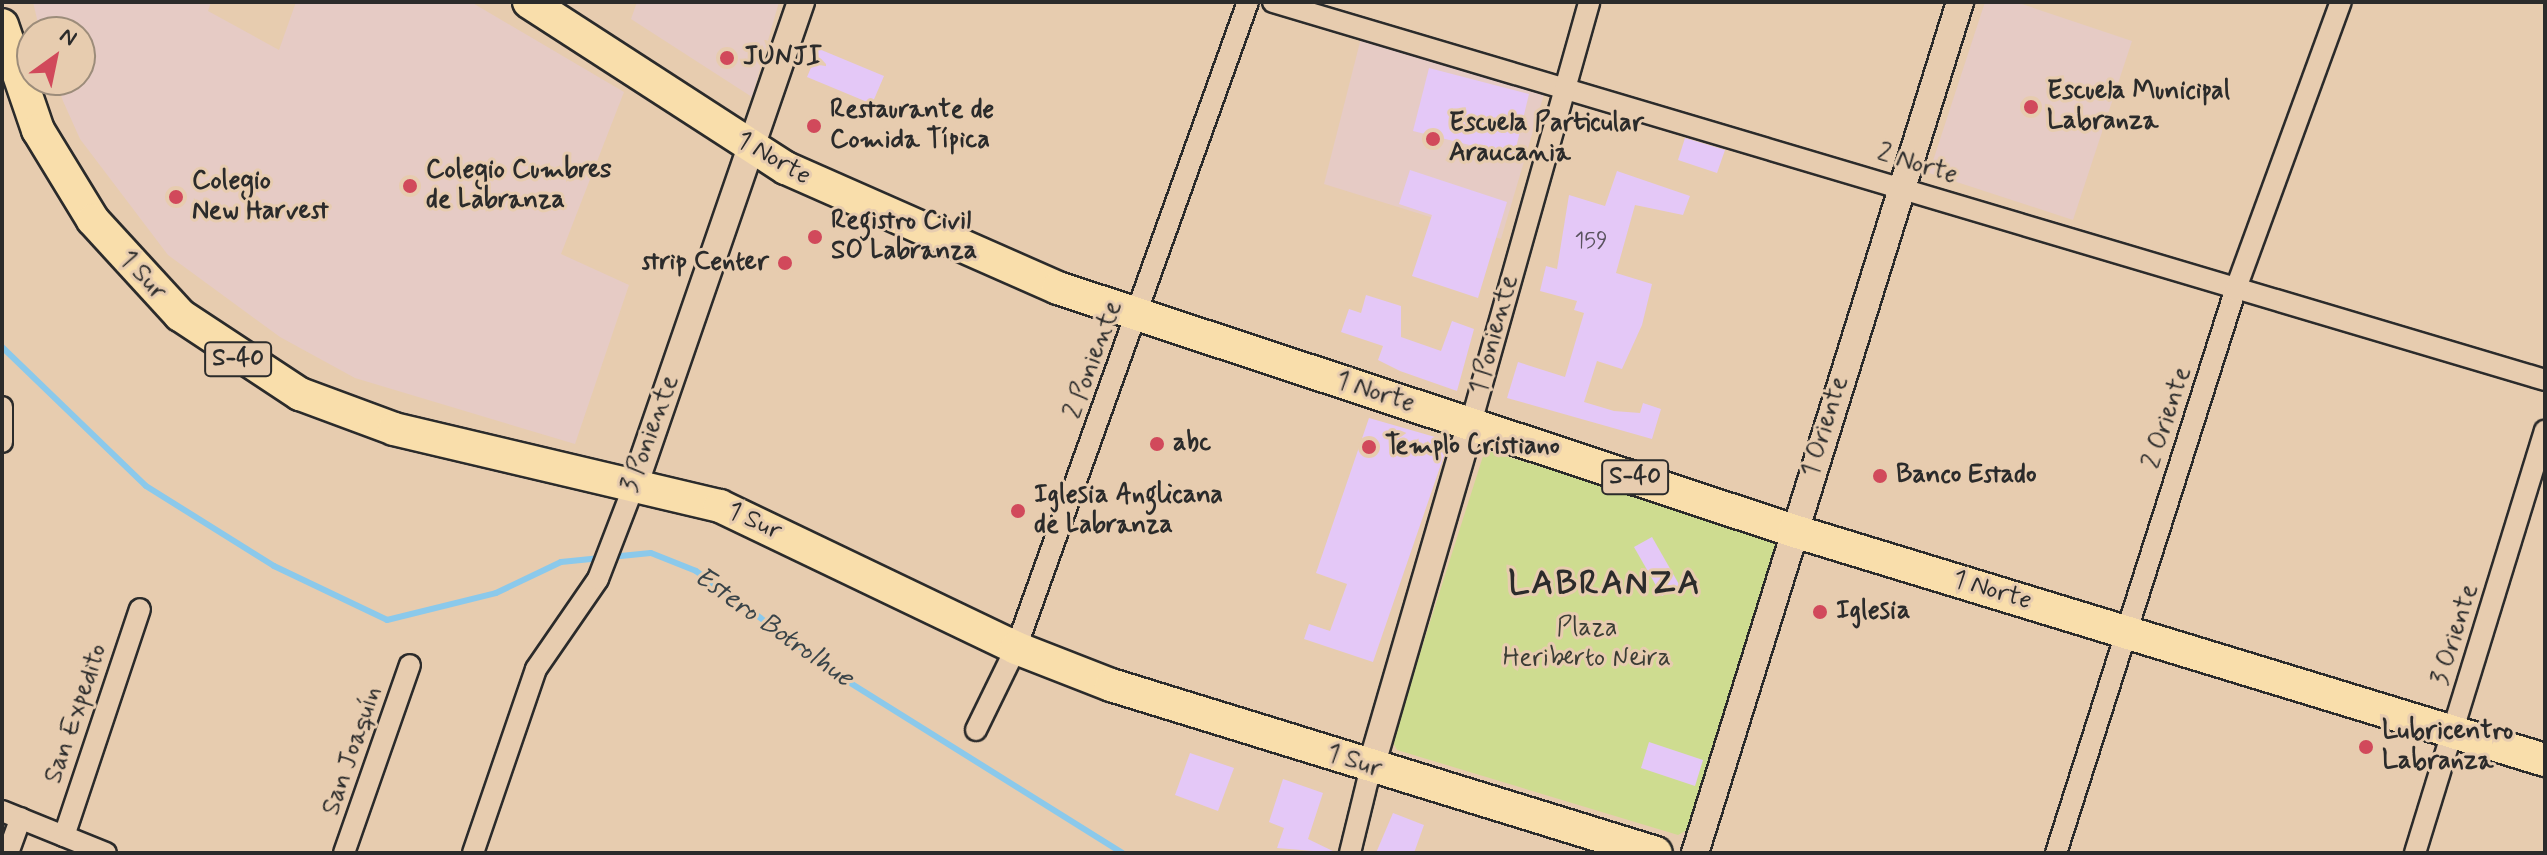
<!DOCTYPE html>
<meta charset="utf-8">
<style>
body{margin:0}
#map{position:relative;width:2547px;height:855px;overflow:hidden;background:#e7ccaf;font-family:Mynerve,sans-serif}
div>[style]{position:absolute}
.built>*{inset:0;background:#e6cbc5}
.green>*{inset:0;background:#cedc90}
.stream>*{height:6px;margin:-3px;padding:0 3px;transform-origin:3px;border-radius:3px;background:#8bc9eb}
.building>*{inset:0;background:#e4c8f7}
.roads{filter:drop-shadow(2px 0 #2b2b2b) drop-shadow(-2px 0 #2b2b2b) drop-shadow(0 2px #2b2b2b) drop-shadow(0 -2px #2b2b2b)}
.minor>*{height:20px;margin:-10px;padding:0 10px;transform-origin:10px;border-radius:10px;background:#e7ccaf}
.tertiary>*{height:26px;margin:-13px;padding:0 13px;transform-origin:13px;border-radius:13px;background:#e7ccaf}
.primary>*{height:32px;margin:-16px;padding:0 16px;transform-origin:16px;border-radius:16px;background:#f9deab}
.dots>*{width:22px;height:22px;translate:-50% -50%;box-sizing:border-box;border:4px solid #e7ccaf;border-radius:50%}
span{translate:-50% -50%;white-space:nowrap;text-align:center;line-height:1.15;-webkit-text-stroke:6px #e7ccaf;paint-order:stroke}
.number-label{font-size:22px;color:#59525e}
.number-label span{-webkit-text-stroke-width:0}
.shield-label span{padding:2px 6px;background:#e7ccaf;border:2px solid;border-radius:6px;-webkit-text-stroke-width:0}
.shield-label{font-size:24px;color:#2b2b2b;font-weight:700}
.poi-label{font-size:26px;color:#2b2b2b;font-weight:700}
.left{translate:0 -50%;text-align:left}
.right{translate:-100% -50%;text-align:right}
.street-label{font-size:26px;color:#2b2b2b}
.park-label{font-size:26px;color:#3b3d35}
.water-label{font-size:28px;color:#394348;font-style:italic}
.district-label{font-size:34px;color:#2b2b2b;font-weight:700;letter-spacing:2px}
.frame{position:absolute;inset:0;border:4px solid #2b2b2b;pointer-events:none}
.north{position:absolute;left:16px;top:16px;width:80px;height:80px;box-sizing:border-box;background:#e7ccaf;border:2px solid #9c8c7a;border-radius:50%;rotate:33deg;font-size:22px;font-weight:700;line-height:32px;text-align:center;color:#2b2b2b}
.north::after{content:'';display:block;margin:auto;width:28px;height:36px;background:#d1495b;clip-path:polygon(50% 0,100% 100%,50% 72%,0 100%)}
</style>
<div id="map">
<div class="built">
<div style="clip-path:polygon(33px 2px,211px 2px,208px 11px,279px 50px,296px 2px,471px 2px,624px 92px,561px 254px,629px 285px,575px 444px,355px 378px,280px 337px,168px 255px,80px 139px,63px 101px,55px 80px,80px 80px,80px 32px,40px 32px)"></div>
<div style="clip-path:polygon(637px 2px,779px 2px,752px 97px,631px 19px)"></div>
<div style="clip-path:polygon(1985px 2px,2016px 2px,2132px 41px,2073px 220px,1929px 173px)"></div>
<div style="clip-path:polygon(1361px 38px,1544px 94px,1501px 239px,1324px 184px)"></div>
</div>
<div class="green">
<div style="clip-path:polygon(1485px 450px,1773px 536px,1780px 552px,1692px 827px,1678px 835px,1397px 750px,1392px 741px)"></div>
</div>
<div class="stream">
<div style="left:2px;top:347px;width:200px;rotate:44deg"></div>
<div style="left:146px;top:486px;width:151px;rotate:32deg"></div>
<div style="left:274px;top:566px;width:125px;rotate:25.5deg"></div>
<div style="left:387px;top:620px;width:112px;rotate:-13.9deg"></div>
<div style="left:496px;top:593px;width:72px;rotate:-25.5deg"></div>
<div style="left:561px;top:562px;width:90px;rotate:-5.7deg"></div>
<div style="left:651px;top:553px;width:48px;rotate:21.8deg"></div>
<div style="left:696px;top:571px;width:183px;rotate:36.1deg"></div>
<div style="left:844px;top:679px;width:328px;rotate:32deg"></div>
</div>
<div class="building">
<div style="clip-path:polygon(819px 49px,884px 76px,872px 104px,807px 77px)"></div>
<div style="clip-path:polygon(1429px 68px,1529px 94px,1514px 156px,1413px 131px)"></div>
<div style="clip-path:polygon(1685px 138px,1725px 150px,1717px 173px,1678px 160px)"></div>
<div style="clip-path:polygon(1410px 170px,1507px 202px,1478px 298px,1412px 276px,1432px 215px,1399px 204px)"></div>
<div style="clip-path:polygon(1617px 171px,1690px 196px,1683px 215px,1635px 205px,1616px 273px,1652px 284px,1642px 325px,1622px 369px,1597px 361px,1584px 402px,1614px 411px,1640px 413px,1643px 403px,1661px 409px,1652px 439px,1507px 398px,1518px 362px,1565px 377px,1584px 313px,1574px 310px,1577px 301px,1540px 291px,1546px 266px,1557px 269px,1569px 195px,1605px 206px)"></div>
<div style="clip-path:polygon(1366px 295px,1401px 306px,1401px 337px,1441px 351px,1452px 321px,1474px 329px,1457px 391px,1400px 371px,1378px 360px,1383px 346px,1341px 332px,1349px 309px,1361px 313px)"></div>
<div style="clip-path:polygon(1369px 418px,1449px 441px,1373px 662px,1304px 639px,1309px 624px,1330px 631px,1347px 584px,1316px 573px)"></div>
<div style="clip-path:polygon(1652px 537px,1680px 586px,1662px 596px,1634px 547px)"></div>
<div style="clip-path:polygon(1649px 742px,1703px 760px,1695px 786px,1641px 768px)"></div>
<div style="clip-path:polygon(1190px 753px,1234px 768px,1218px 811px,1175px 795px)"></div>
<div style="clip-path:polygon(1283px 779px,1323px 793px,1308px 839px,1337px 853px,1277px 848px,1284px 828px,1269px 822px)"></div>
<div style="clip-path:polygon(1393px 813px,1424px 825px,1414px 853px,1376px 853px)"></div>
</div>
<div class="roads">
<div class="minor">
<div style="left:1273px;top:2px;width:1327px;rotate:16.55deg"></div>
<div style="left:2px;top:407px;width:35px;rotate:90deg"></div>
<div style="left:1471px;top:423px;width:437px;rotate:-74.3deg"></div>
<div style="left:976px;top:730px;width:91px;rotate:-64deg"></div>
<div style="left:1016px;top:648px;width:686px;rotate:-70.25deg"></div>
<div style="left:2px;top:811px;width:112px;rotate:22deg"></div>
<div style="left:64px;top:836px;width:239px;rotate:-71.5deg"></div>
<div style="left:8px;top:853px;width:37px;rotate:-70deg"></div>
<div style="left:344px;top:853px;width:199px;rotate:-70.7deg"></div>
<div style="left:473px;top:853px;width:194px;rotate:-71.1deg"></div>
<div style="left:536px;top:669px;width:109px;rotate:-55.4deg"></div>
<div style="left:598px;top:579px;width:103px;rotate:-68.9deg"></div>
<div style="left:1350px;top:853px;width:89px;rotate:-76.3deg"></div>
<div style="left:2056px;top:853px;width:590px;rotate:-72.33deg"></div>
<div style="left:2235px;top:291px;width:308px;rotate:-69.9deg"></div>
<div style="left:2415px;top:853px;width:442px;rotate:-72.9deg"></div>
</div>
<div class="tertiary">
<div style="left:635px;top:483px;width:509px;rotate:-70.96deg"></div>
<div style="left:1371px;top:767px;width:358px;rotate:-73.8deg"></div>
<div style="left:1695px;top:853px;width:891px;rotate:-72.7deg"></div>
</div>
<div class="primary">
<div style="left:529px;top:2px;width:306px;rotate:32.9deg"></div>
<div style="left:786px;top:168px;width:297px;rotate:23.8deg"></div>
<div style="left:1058px;top:288px;width:775px;rotate:18.27deg"></div>
<div style="left:1794px;top:531px;width:785px;rotate:16.96deg"></div>
<div style="left:2px;top:25px;width:111px;rotate:71.1deg"></div>
<div style="left:38px;top:130px;width:105px;rotate:58.6deg"></div>
<div style="left:93px;top:220px;width:129px;rotate:47.5deg"></div>
<div style="left:180px;top:315px;width:144px;rotate:33.4deg"></div>
<div style="left:300px;top:394px;width:100px;rotate:20.4deg"></div>
<div style="left:394px;top:429px;width:335px;rotate:13.3deg"></div>
<div style="left:720px;top:506px;width:328px;rotate:25.6deg"></div>
<div style="left:1016px;top:648px;width:102px;rotate:21.3deg"></div>
<div style="left:1111px;top:685px;width:570px;rotate:17.13deg"></div>
</div>
</div>
<div class="dots">
<div style="left:727px;top:58px;background:#d1495b"></div>
<div style="left:2031px;top:107px;background:#d1495b"></div>
<div style="left:814px;top:126px;background:#d1495b"></div>
<div style="left:1433px;top:139px;background:#d1495b"></div>
<div style="left:410px;top:186px;background:#d1495b"></div>
<div style="left:176px;top:197px;background:#d1495b"></div>
<div style="left:815px;top:237px;background:#d1495b"></div>
<div style="left:785px;top:263px;background:#d1495b"></div>
<div style="left:1157px;top:444px;background:#d1495b"></div>
<div style="left:1369px;top:447px;background:#d1495b"></div>
<div style="left:1880px;top:476px;background:#d1495b"></div>
<div style="left:1018px;top:511px;background:#d1495b"></div>
<div style="left:1820px;top:612px;background:#d1495b"></div>
<div style="left:2366px;top:747px;background:#d1495b"></div>
</div>
<div class="number-label">
<span style="left:1591px;top:242px">159</span>
</div>
<div class="shield-label">
<span style="left:238px;top:359px">S-40</span>
<span style="left:1635px;top:477px">S-40</span>
</div>
<div class="poi-label">
<span class="left" style="left:743px;top:58px">JUNJI</span>
<span class="left" style="left:2047px;top:107px">Escuela Municipal<br>Labranza</span>
<span class="left" style="left:830px;top:126px">Restaurante de<br>Comida Típica</span>
<span class="left" style="left:1449px;top:139px">Escuela Particular<br>Araucania</span>
<span class="left" style="left:426px;top:186px">Colegio Cumbres<br>de Labranza</span>
<span class="left" style="left:192px;top:197px">Colegio<br>New Harvest</span>
<span class="left" style="left:831px;top:237px">Registro Civil<br>SO Labranza</span>
<span class="right" style="left:769px;top:263px">strip Center</span>
<span class="left" style="left:1173px;top:444px">abc</span>
<span class="left" style="left:1385px;top:447px">Templo Cristiano</span>
<span class="left" style="left:1896px;top:476px">Banco Estado</span>
<span class="left" style="left:1034px;top:511px">Iglesia Anglicana<br>de Labranza</span>
<span class="left" style="left:1836px;top:612px">Iglesia</span>
<span class="left" style="left:2382px;top:747px">Lubricentro<br>Labranza</span>
</div>
<div class="street-label">
<span style="left:773px;top:159px;rotate:30deg">1 Norte</span>
<span style="left:1917px;top:165px;rotate:17deg">2 Norte</span>
<span style="left:142px;top:276px;rotate:47deg">1 Sur</span>
<span style="left:1495px;top:335px;rotate:-75deg">1 Poniente</span>
<span style="left:1094px;top:360px;rotate:-70deg">2 Poniente</span>
<span style="left:1375px;top:393px;rotate:18deg">1 Norte</span>
<span style="left:2168px;top:418px;rotate:-72deg">2 Oriente</span>
<span style="left:1826px;top:427px;rotate:-73deg">1 Oriente</span>
<span style="left:651px;top:434px;rotate:-70deg">3 Poniente</span>
<span style="left:754px;top:522px;rotate:25deg">1 Sur</span>
<span style="left:1992px;top:591px;rotate:17deg">1 Norte</span>
<span style="left:2456px;top:635px;rotate:-73deg">3 Oriente</span>
<span style="left:77px;top:714px;rotate:-71deg">San Expedito</span>
<span style="left:353px;top:751px;rotate:-71deg">San Joaquín</span>
<span style="left:1354px;top:762px;rotate:18deg">1 Sur</span>
</div>
<div class="park-label">
<span style="left:1587px;top:644px">Plaza<br>Heriberto Neira</span>
</div>
<div class="water-label">
<span style="left:773px;top:628px;rotate:35deg">Estero Botrolhue</span>
</div>
<div class="district-label">
<span style="left:1605px;top:584px">LABRANZA</span>
</div>
<div class="frame"></div>
<div class="north">N</div>
</div>
